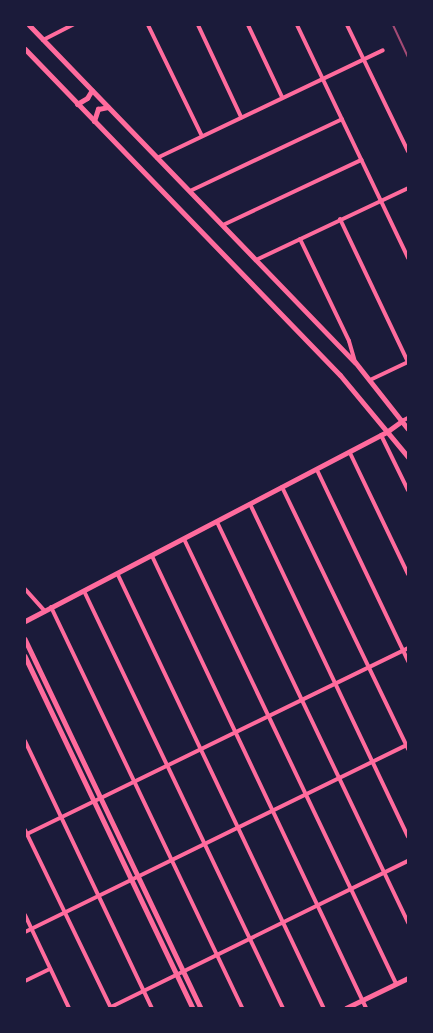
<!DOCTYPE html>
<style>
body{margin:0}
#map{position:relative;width:433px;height:1033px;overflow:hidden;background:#1b1b3a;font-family:"DM Sans",sans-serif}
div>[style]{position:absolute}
.minor>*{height:4px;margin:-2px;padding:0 2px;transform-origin:2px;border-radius:2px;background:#ff6b9d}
.tertiary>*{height:4.5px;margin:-2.25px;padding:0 2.25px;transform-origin:2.25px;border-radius:2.25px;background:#ff6b9d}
.secondary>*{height:5px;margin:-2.5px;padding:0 2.5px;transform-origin:2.5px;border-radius:2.5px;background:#ff6b9d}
.rail>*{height:2px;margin:-1px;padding:0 1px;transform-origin:1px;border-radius:1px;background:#a44b75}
span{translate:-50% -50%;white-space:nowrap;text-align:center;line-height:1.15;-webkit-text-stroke:5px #1b1b3a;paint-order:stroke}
.frame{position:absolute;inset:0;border:26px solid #1b1b3a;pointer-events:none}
</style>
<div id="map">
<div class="minor">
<div style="left:148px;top:25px;width:123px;rotate:64.1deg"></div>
<div style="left:198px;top:25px;width:102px;rotate:64.9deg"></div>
<div style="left:248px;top:25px;width:80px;rotate:64.7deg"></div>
<div style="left:297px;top:25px;width:258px;rotate:64.5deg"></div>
<div style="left:347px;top:25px;width:140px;rotate:64.2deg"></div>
<div style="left:43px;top:40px;width:34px;rotate:-27deg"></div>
<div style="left:157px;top:158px;width:250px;rotate:-25.5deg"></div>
<div style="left:190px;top:191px;width:168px;rotate:-25.3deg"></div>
<div style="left:340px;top:219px;width:158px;rotate:64.6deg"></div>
<div style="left:223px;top:225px;width:153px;rotate:-25.2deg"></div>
<div style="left:300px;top:239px;width:113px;rotate:64.3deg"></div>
<div style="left:349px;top:341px;width:22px;rotate:74deg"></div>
<div style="left:256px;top:260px;width:168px;rotate:-25.3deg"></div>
<div style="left:370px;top:380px;width:42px;rotate:-25.3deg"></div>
<div style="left:402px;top:421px;width:7px;rotate:-27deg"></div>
<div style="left:381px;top:435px;width:61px;rotate:63.9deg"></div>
<div style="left:350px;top:453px;width:134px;rotate:64.4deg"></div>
<div style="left:317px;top:470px;width:212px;rotate:64.5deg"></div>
<div style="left:282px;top:487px;width:291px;rotate:64.3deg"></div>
<div style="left:250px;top:504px;width:368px;rotate:64.6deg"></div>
<div style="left:217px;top:522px;width:444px;rotate:64.5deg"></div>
<div style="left:184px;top:539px;width:492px;rotate:64.5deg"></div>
<div style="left:152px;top:556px;width:500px;rotate:64.66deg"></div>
<div style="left:118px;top:575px;width:480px;rotate:64.6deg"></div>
<div style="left:25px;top:589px;width:30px;rotate:48deg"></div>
<div style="left:84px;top:591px;width:462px;rotate:64.5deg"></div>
<div style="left:51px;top:607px;width:444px;rotate:64.5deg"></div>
<div style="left:25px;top:741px;width:296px;rotate:64.6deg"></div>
<div style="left:25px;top:830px;width:198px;rotate:64.2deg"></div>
<div style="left:27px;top:834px;width:424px;rotate:-26deg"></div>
<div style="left:25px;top:915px;width:103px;rotate:64.7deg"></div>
<div style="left:25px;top:932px;width:427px;rotate:-26.1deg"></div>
<div style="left:25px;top:981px;width:28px;rotate:-26deg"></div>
<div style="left:111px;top:1007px;width:331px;rotate:-26.2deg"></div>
</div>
<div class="tertiary">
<div style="left:388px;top:431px;width:17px;rotate:-36deg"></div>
<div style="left:25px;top:639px;width:409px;rotate:64.5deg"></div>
<div style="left:25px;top:656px;width:390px;rotate:64.5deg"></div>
<div style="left:346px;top:1008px;width:69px;rotate:-25.8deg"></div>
</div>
<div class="secondary">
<div style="left:29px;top:25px;width:469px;rotate:46deg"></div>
<div style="left:355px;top:362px;width:85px;rotate:51.7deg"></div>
<div style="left:25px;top:49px;width:453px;rotate:46deg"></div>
<div style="left:340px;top:375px;width:107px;rotate:50.3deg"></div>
<div style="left:77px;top:104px;width:12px;rotate:-31deg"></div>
<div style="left:87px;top:98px;width:9px;rotate:-58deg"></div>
<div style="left:94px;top:121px;width:13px;rotate:-72deg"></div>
<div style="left:98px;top:109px;width:10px;rotate:-11deg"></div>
<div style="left:25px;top:621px;width:410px;rotate:-27.6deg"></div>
</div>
<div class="rail">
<div style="left:393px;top:25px;width:35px;rotate:65deg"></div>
</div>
<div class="frame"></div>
</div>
